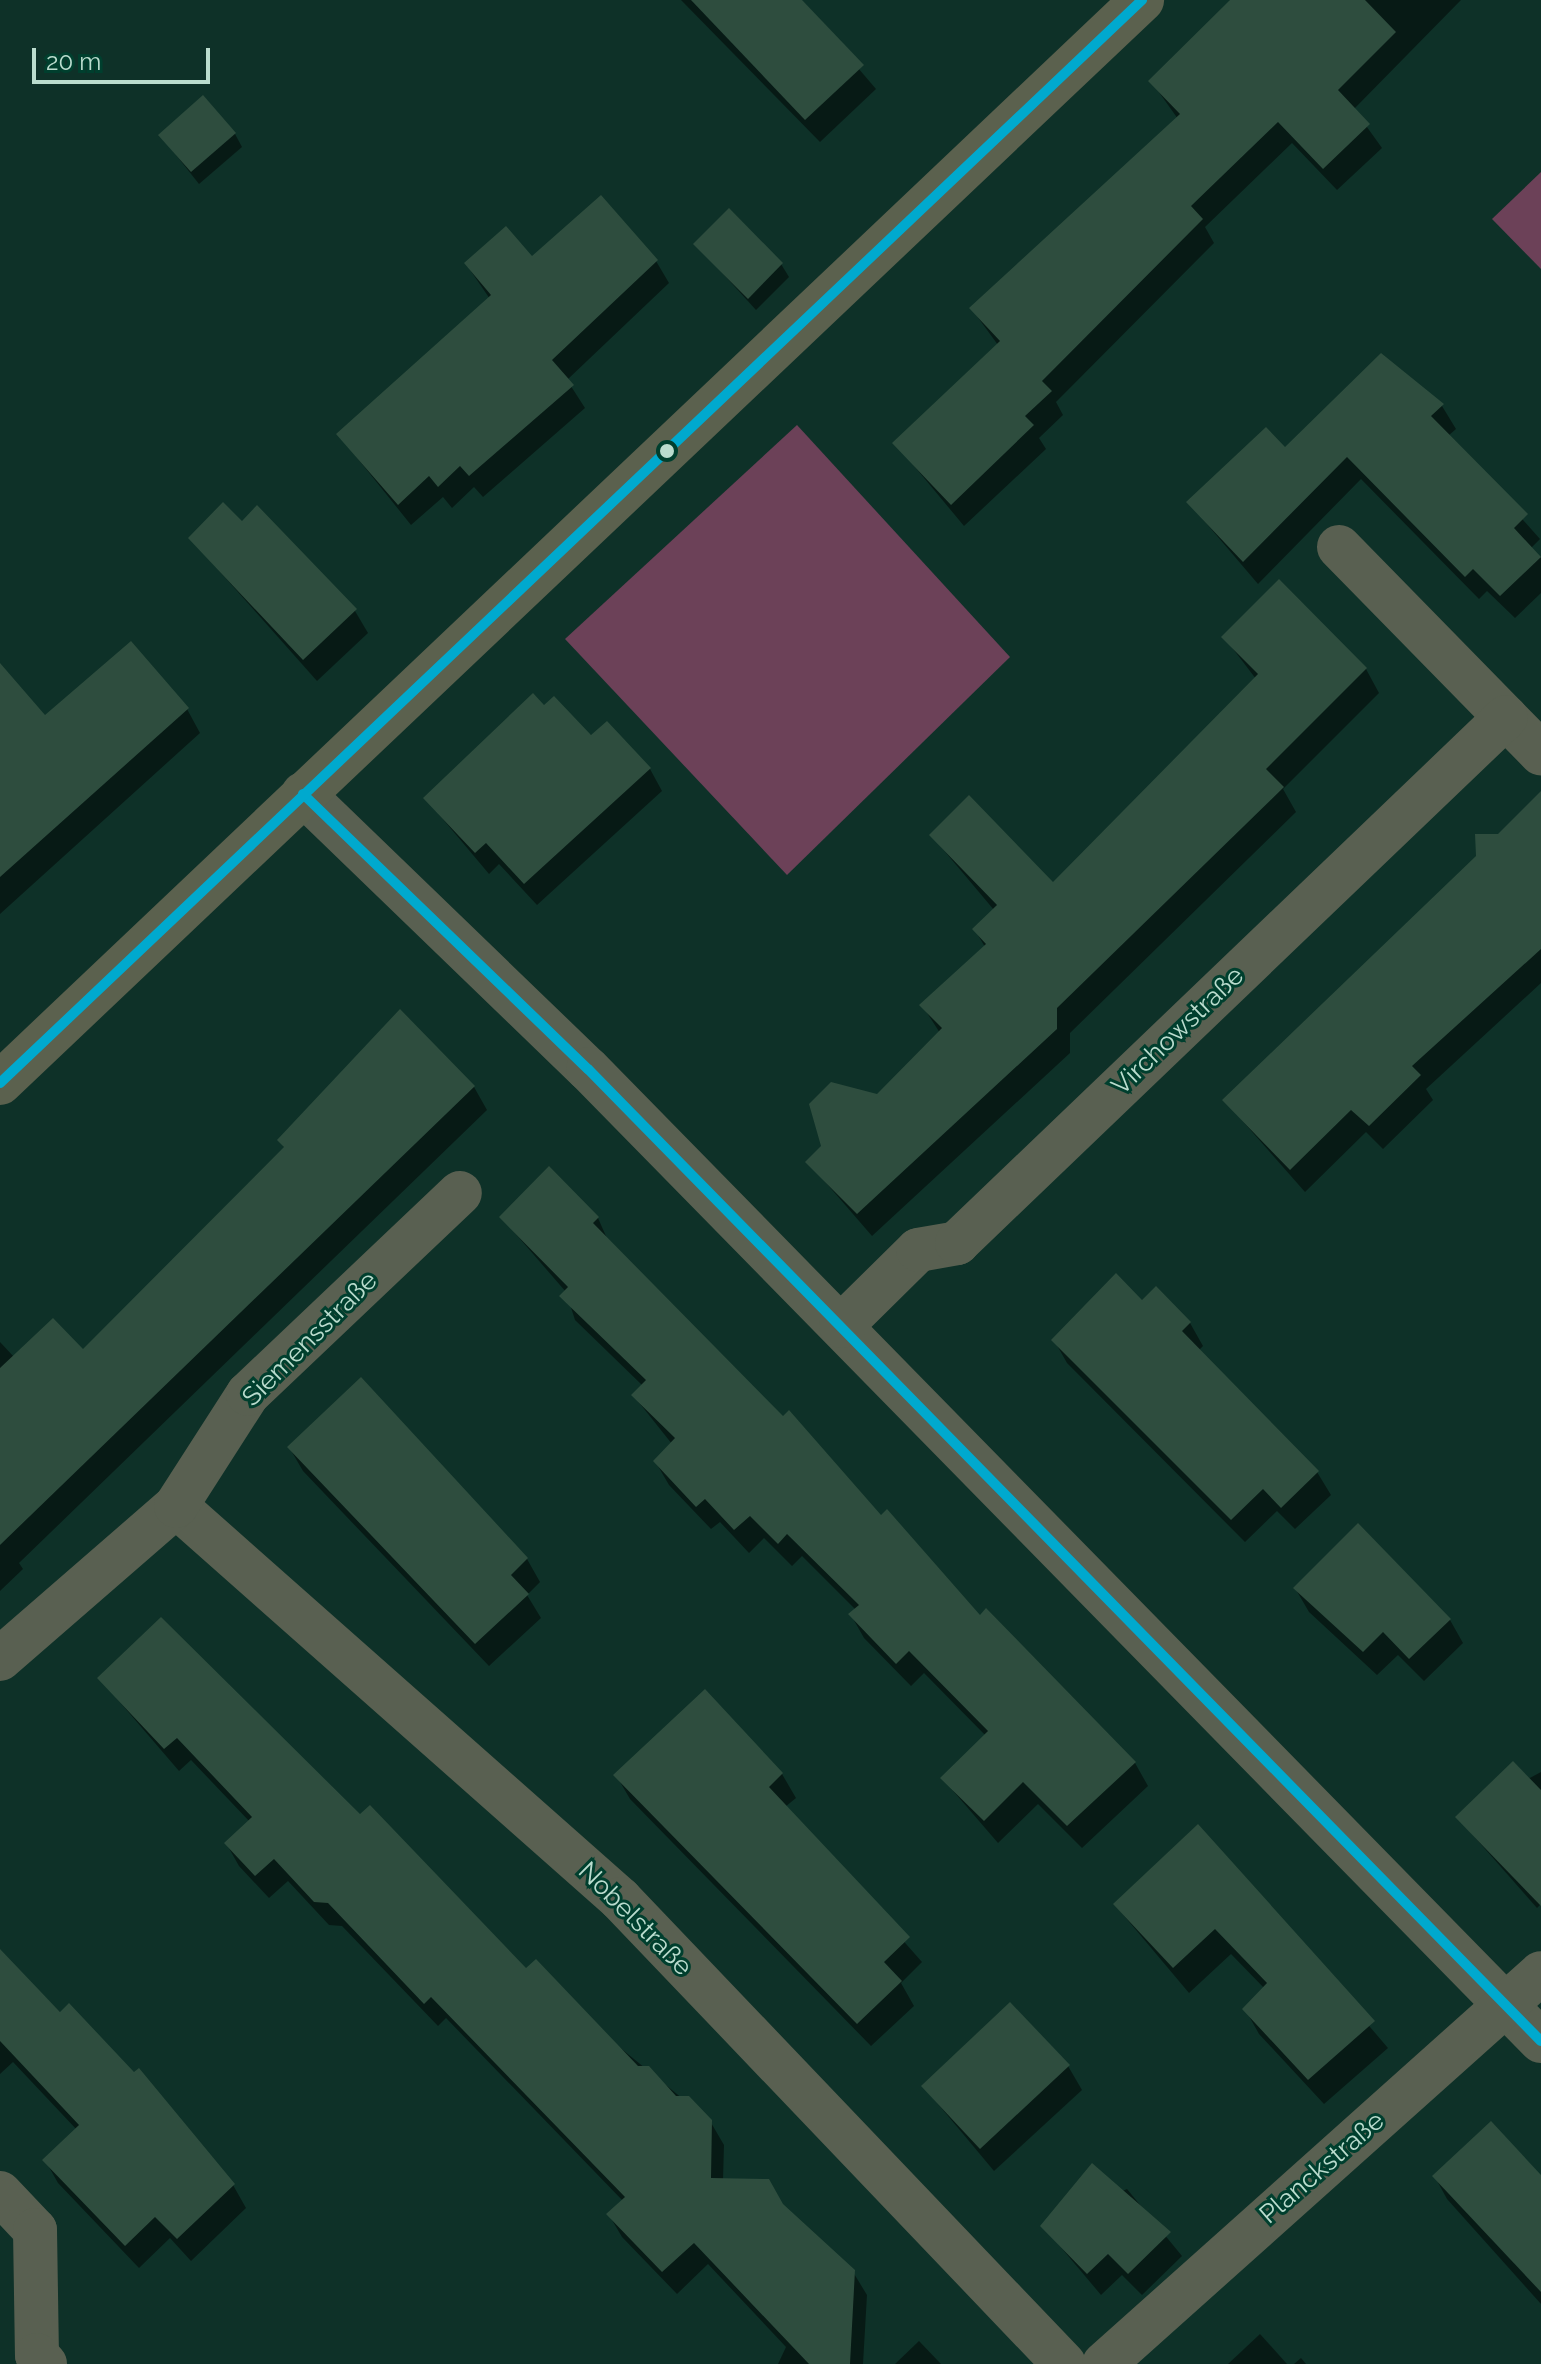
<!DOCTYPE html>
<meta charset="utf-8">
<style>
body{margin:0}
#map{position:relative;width:1541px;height:2364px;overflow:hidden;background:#0e3128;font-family:Raleway,sans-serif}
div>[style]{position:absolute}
.green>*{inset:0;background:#6c4158}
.shadow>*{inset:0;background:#0007}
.building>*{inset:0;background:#2e4d3e}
.minor>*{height:44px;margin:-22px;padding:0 22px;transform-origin:22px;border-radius:22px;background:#596051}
.secondary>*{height:44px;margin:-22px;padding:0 22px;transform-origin:22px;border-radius:22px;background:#5b614e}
.bus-1>*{height:10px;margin:-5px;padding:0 5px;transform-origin:5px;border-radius:5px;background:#00a9ce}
.dots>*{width:22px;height:22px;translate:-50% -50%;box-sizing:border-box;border:4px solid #003f2e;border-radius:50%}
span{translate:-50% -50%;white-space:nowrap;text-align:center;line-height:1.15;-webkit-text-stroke:6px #003f2e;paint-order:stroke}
.street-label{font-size:26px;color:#badcce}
.scale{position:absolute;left:32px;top:48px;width:178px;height:36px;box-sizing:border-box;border:4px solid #badcce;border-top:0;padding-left:10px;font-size:24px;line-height:28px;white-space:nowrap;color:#badcce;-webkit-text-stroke:6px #003f2e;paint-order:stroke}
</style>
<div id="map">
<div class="green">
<div style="clip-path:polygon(1541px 172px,1541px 269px,1492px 219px)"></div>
<div style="clip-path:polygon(797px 425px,1010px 657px,787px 875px,565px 639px)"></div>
</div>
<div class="shadow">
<div style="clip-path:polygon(681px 0,800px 0,876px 89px,820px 142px)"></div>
<div style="clip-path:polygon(1232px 0,1461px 0,1354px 109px,1382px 148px,1337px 190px,1292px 143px,1205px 227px,1214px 243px,1056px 402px,1063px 415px,1039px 438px,1046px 449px,964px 526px,895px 443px,998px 345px,971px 308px,1178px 119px,1151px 81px)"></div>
<div style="clip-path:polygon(235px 134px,242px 147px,199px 184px,161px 136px)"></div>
<div style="clip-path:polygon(696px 244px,781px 264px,789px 277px,756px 310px)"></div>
<div style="clip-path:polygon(532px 259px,656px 261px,669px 283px,567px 380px,585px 408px,483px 497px,474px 487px,452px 508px,443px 497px,411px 525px,338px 434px,490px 299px,466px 264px)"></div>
<div style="clip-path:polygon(1442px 406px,1456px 429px,1448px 436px,1540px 539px,1531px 548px,1541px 558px,1541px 593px,1515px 618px,1487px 591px,1479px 599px,1361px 479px,1258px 584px,1189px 503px,1285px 450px)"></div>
<div style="clip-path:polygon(242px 524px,355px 611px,368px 633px,317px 681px,190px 538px)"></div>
<div style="clip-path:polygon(1224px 637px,1366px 669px,1379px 693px,1283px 789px,1296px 812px,1070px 1033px,1070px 1053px,872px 1236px,808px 1162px,940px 1033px,922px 1005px,985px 947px,975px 930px,994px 910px,931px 835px,1053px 885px,1256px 679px)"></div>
<div style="clip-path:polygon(0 666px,45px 718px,187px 709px,200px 733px,0 914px)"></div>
<div style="clip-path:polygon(544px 708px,650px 769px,662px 791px,537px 905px,499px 864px,489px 874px,426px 799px)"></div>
<div style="clip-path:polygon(1541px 836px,1541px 983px,1426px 1089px,1433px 1100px,1383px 1149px,1366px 1132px,1305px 1192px,1225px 1101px)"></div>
<div style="clip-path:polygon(474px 1087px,487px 1110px,19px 1563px,23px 1569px,0 1591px,0 1342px,14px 1357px,83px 1351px,285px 1149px,280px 1140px)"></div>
<div style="clip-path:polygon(501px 1217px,598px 1218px,609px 1243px,980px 1618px,1135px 1763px,1148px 1786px,1082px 1848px,1038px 1804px,998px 1843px,942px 1778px,986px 1736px,924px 1673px,911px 1686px,864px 1638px,851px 1615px,856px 1610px,802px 1556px,792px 1566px,764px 1538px,749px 1553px,720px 1522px,711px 1529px,669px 1485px,655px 1461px,672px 1444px,633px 1395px,643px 1386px,575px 1320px,566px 1292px)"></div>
<div style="clip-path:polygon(1142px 1303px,1190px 1323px,1203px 1346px,1198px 1351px,1317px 1472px,1331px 1495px,1295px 1529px,1277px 1511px,1245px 1542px,1067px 1363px,1054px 1340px)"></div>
<div style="clip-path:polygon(289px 1447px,527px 1559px,540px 1582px,527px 1595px,541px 1618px,489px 1666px,303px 1471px)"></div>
<div style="clip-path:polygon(1295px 1588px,1450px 1620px,1463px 1643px,1424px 1681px,1398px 1655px,1377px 1675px,1309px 1612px)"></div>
<div style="clip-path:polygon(100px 1679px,360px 1817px,526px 1971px,710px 2121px,724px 2145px,723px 2180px,783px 2207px,853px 2272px,867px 2295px,863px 2364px,778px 2364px,786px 2347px,708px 2264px,677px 2294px,622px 2237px,609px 2215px,623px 2201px,446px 2018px,438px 2026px,342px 1926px,329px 1925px,288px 1881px,269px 1898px,239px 1866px,226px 1843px,250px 1822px,191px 1760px,179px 1771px)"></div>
<div style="clip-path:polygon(1541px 1772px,1541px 1904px,1537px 1908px,1457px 1817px)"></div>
<div style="clip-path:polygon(782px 1774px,796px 1798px,785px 1807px,922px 1962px,901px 1983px,914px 2006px,871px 2046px,630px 1799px,616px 1775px)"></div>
<div style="clip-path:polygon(1198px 1826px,1388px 2048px,1324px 2104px,1259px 2034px,1245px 2009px,1265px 1989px,1231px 1954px,1189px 1993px,1115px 1905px)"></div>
<div style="clip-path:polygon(0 1952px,233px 2185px,246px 2208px,191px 2261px,170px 2238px,139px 2268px,58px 2183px,45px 2160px,77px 2130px,13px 2062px,0 2074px)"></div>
<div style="clip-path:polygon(1068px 2066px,1082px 2090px,994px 2171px,923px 2086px)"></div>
<div style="clip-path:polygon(1435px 2177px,1541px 2180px,1541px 2304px,1447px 2199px)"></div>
<div style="clip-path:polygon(1127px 2189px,1182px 2256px,1142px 2295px,1122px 2275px,1101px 2295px,1043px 2226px)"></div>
<div style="clip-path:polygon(1260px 2334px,1287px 2364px,1228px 2364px)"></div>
<div style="clip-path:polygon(919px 2341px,941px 2364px,895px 2364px)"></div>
<div style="clip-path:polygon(1301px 2358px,1306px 2364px,1294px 2364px)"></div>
</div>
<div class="building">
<div style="clip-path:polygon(691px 0,802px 0,864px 65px,805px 120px)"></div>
<div style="clip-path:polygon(1230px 0,1365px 0,1396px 32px,1338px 90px,1370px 124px,1323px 169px,1278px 122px,1191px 206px,1203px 219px,1042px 381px,1052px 391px,1025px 416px,1034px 425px,951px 505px,892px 443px,1000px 341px,969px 308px,1180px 114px,1148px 81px)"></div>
<div style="clip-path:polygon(203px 95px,236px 133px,191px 172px,158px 135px)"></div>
<div style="clip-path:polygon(601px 195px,658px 260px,552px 360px,574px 385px,469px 476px,460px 466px,438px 487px,429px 476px,398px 505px,336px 434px,491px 295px,464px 263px,506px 226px,532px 256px)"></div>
<div style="clip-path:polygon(729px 208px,783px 263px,748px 299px,693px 244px)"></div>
<div style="clip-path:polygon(1381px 353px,1444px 404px,1431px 416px,1528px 514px,1514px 528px,1541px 557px,1500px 596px,1473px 569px,1465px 577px,1347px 457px,1243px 562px,1186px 502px,1266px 427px,1285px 447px)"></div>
<div style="clip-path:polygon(223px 502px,242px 521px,257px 505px,357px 609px,303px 660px,188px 538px)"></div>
<div style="clip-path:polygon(1279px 579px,1367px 668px,1266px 769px,1284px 787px,1057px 1008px,1057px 1029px,857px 1214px,805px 1162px,821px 1146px,809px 1104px,831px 1082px,877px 1094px,942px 1028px,919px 1005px,986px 944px,972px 929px,997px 905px,929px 835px,969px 795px,1053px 882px,1258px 674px,1221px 637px)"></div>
<div style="clip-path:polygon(131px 641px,189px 708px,0 877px,0 663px,45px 715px)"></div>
<div style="clip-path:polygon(533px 693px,544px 705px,554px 696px,591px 735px,607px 721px,651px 768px,524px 884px,486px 843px,475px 853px,423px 798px)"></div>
<div style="clip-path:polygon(1541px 791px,1541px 949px,1412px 1066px,1421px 1075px,1369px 1126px,1351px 1110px,1290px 1170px,1222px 1100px,1476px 856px,1475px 834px,1498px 834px)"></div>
<div style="clip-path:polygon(400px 1009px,475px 1086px,0 1545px,0 1368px,53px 1318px,83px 1349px,284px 1147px,277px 1140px)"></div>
<div style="clip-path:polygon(549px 1166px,599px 1217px,593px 1223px,783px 1416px,789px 1410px,881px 1515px,887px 1509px,980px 1615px,986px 1608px,1136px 1762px,1067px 1826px,1023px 1782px,984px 1821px,940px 1778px,988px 1731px,909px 1651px,896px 1664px,848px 1614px,859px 1605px,787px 1534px,778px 1544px,750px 1516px,734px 1530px,705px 1499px,696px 1507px,653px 1461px,675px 1438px,631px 1395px,646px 1380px,559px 1296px,568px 1287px,499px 1217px)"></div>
<div style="clip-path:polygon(1116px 1273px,1142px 1300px,1156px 1286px,1191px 1322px,1182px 1331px,1319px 1471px,1281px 1508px,1263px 1489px,1231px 1520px,1051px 1340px)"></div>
<div style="clip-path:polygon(361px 1377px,528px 1558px,511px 1575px,529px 1594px,475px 1644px,287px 1447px)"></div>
<div style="clip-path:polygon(1358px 1523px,1451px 1619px,1409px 1659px,1383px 1632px,1363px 1652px,1293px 1588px)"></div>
<div style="clip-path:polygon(161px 1617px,360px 1814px,370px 1805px,526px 1968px,536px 1959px,638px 2066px,649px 2066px,676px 2096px,689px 2096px,712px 2120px,711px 2178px,769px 2179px,783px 2204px,855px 2270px,850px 2364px,809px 2364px,694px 2243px,662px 2272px,606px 2214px,625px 2197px,431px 1997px,424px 2004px,328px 1903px,314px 1902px,274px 1859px,255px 1876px,224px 1843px,252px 1817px,177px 1738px,164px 1749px,97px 1678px)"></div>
<div style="clip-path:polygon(705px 1689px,783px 1773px,769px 1787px,910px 1937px,884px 1962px,902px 1981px,857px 2024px,613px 1775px)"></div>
<div style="clip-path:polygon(1513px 1761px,1541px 1790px,1541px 1906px,1455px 1817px)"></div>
<div style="clip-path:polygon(1198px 1824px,1375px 2021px,1308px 2080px,1242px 2009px,1267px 1983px,1215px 1929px,1173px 1968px,1113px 1904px)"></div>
<div style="clip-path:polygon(0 1949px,60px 2012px,69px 2003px,134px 2072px,139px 2068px,235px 2184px,177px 2239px,155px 2217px,125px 2246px,42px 2160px,79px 2125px,0 2041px)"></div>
<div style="clip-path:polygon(1010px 2002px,1070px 2065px,980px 2149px,921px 2086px)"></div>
<div style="clip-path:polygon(1491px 2121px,1541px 2175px,1541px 2292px,1432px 2176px)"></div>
<div style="clip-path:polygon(1092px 2163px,1171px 2232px,1128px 2274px,1108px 2254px,1087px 2274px,1040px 2226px)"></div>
</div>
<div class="minor">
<div style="left:1339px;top:547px;width:289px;rotate:45.6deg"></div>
<div style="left:303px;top:794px;width:396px;rotate:44deg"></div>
<div style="left:588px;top:1069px;width:1361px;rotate:45.57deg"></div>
<div style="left:841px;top:1326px;width:108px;rotate:-44.6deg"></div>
<div style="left:918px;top:1250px;width:40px;rotate:-10deg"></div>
<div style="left:957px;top:1243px;width:760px;rotate:-43.77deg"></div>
<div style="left:176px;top:1506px;width:593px;rotate:41.51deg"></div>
<div style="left:620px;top:1899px;width:643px;rotate:46.32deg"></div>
<div style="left:0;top:1659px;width:233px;rotate:-41deg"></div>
<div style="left:176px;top:1506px;width:133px;rotate:-57.3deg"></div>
<div style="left:248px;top:1394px;width:292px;rotate:-43.5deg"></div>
<div style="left:0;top:2193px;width:51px;rotate:46.6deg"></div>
<div style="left:35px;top:2230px;width:125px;rotate:89.1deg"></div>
<div style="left:37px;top:2355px;width:12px;rotate:48deg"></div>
<div style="left:1104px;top:2364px;width:586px;rotate:-41.82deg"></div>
</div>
<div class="secondary">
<div style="left:0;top:1083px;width:1574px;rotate:-43.48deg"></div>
</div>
<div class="bus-1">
<div style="left:303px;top:794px;width:396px;rotate:44deg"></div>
<div style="left:588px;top:1069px;width:1361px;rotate:45.57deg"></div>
<div style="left:0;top:1083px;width:1574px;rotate:-43.48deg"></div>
</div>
<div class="dots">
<div style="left:667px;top:451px;background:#badcce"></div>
</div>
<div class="street-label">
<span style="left:1178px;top:1031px;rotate:-44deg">Virchowstraße</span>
<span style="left:310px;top:1339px;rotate:-45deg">Siemensstraße</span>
<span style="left:635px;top:1919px;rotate:45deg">Nobelstraße</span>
<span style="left:1322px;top:2168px;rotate:-41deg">Planckstraße</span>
</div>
<div class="scale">20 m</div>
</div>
